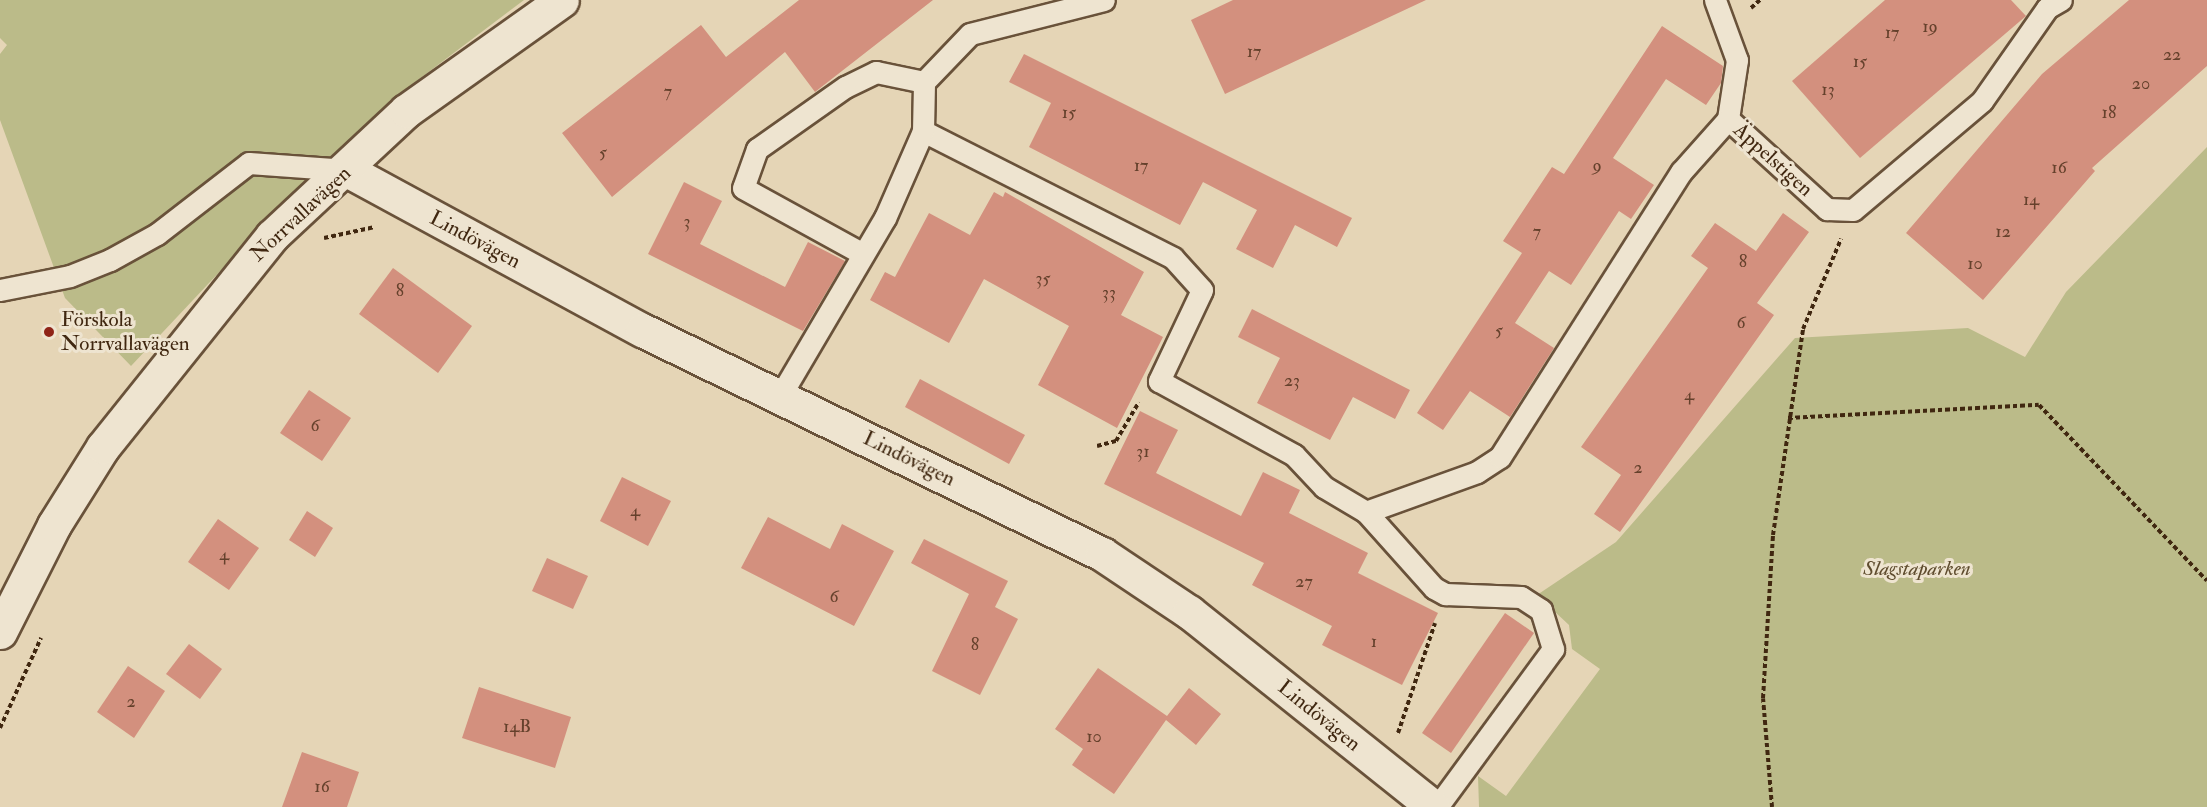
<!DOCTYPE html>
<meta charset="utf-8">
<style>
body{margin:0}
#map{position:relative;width:2207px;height:807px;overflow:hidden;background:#e5d5b6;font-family:"IM FELL Double Pica",serif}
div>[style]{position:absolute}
.green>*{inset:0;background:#bbbb89}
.building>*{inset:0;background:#d3907e}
.path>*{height:4px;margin-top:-2px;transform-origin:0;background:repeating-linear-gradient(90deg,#402710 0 4.5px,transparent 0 7.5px)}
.roads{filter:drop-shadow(2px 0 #69523a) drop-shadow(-2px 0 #69523a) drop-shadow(0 2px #69523a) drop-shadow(0 -2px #69523a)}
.lane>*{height:21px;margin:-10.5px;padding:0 10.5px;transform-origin:10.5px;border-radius:10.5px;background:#eee4d0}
.street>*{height:33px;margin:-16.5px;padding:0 16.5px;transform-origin:16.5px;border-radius:16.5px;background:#eee4d0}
.secondary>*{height:33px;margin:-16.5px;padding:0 16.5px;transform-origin:16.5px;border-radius:16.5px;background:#eee4d0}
.dots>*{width:16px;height:16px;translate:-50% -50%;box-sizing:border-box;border:3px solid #eee4d0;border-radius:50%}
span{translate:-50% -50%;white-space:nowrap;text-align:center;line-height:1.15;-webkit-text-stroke:6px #eee4d0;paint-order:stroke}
.number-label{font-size:18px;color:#65412c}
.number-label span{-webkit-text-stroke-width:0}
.street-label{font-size:21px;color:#402710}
.poi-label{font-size:21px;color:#402710}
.left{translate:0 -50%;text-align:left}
.park-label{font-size:21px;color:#5f4c2e;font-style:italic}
</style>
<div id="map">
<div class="green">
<div style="clip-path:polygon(0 0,524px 0,410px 86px,287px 200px,131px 366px,65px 298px,0 120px,0 54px,7px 45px,0 38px)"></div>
<div style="clip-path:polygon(2207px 147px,2207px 807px,1479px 807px,1478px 776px,1506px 796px,1600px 669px,1572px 649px,1569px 625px,1537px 595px,1616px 542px,1795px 338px,1968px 328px,2025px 357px,2066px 292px)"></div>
</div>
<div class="building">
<div style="clip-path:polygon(799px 0,933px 0,815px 92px,785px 52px,612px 197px,562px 133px,701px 25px,726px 57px)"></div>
<div style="clip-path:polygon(1233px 0,1426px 0,1225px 94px,1191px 20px)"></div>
<div style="clip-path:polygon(1885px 0,2011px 0,2026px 16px,1860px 158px,1792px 81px)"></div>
<div style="clip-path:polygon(2129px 0,2207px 0,2207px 66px,2092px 168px,2095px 171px,1983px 300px,1906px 233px,2042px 74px)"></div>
<div style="clip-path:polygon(1662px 26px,1723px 66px,1721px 83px,1706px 105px,1666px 79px,1613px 158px,1654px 185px,1631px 219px,1619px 211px,1571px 285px,1549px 271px,1515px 323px,1554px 348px,1510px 417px,1470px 391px,1443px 430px,1417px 413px,1522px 253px,1503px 241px,1552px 167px,1564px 174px)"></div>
<div style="clip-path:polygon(1024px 54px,1352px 218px,1337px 247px,1295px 225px,1273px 268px,1236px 249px,1257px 210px,1203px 182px,1180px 225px,1029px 147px,1051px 103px,1009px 82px)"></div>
<div style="clip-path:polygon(684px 182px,722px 201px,700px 244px,785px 287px,808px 242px,845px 261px,803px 331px,648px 254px)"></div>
<div style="clip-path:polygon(994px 192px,1003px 197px,1005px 192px,1144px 272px,1121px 315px,1163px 337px,1117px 428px,1038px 385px,1069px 326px,984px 279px,949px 343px,870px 300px,885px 272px,895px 277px,929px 213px,970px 235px)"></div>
<div style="clip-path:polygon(1783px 213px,1809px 232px,1757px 303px,1774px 315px,1620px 532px,1594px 514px,1621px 475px,1581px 447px,1708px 268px,1691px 256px,1715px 223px,1756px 251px)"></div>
<div style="clip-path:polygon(393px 268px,472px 326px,438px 373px,359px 314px)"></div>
<div style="clip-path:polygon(1252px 309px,1410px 390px,1395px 419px,1353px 397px,1330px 440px,1257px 403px,1280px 358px,1238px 337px)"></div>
<div style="clip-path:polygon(920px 379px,1025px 435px,1009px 464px,905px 407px)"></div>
<div style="clip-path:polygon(309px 390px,351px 418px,322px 461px,280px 433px)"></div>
<div style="clip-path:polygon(1140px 411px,1178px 430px,1156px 473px,1241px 516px,1263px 472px,1300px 490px,1289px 513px,1368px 553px,1358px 573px,1438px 613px,1402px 685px,1322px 645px,1332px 626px,1252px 585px,1264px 563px,1104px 484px)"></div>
<div style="clip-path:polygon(622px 477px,671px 501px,648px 546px,600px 521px)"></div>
<div style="clip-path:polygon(307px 511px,333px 528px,315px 557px,289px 540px)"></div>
<div style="clip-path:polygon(768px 517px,830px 549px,842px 524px,894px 551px,854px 626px,741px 568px)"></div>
<div style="clip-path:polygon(218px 519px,259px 548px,229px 590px,188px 562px)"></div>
<div style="clip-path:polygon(924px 539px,1008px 581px,995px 607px,1018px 619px,980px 695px,932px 671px,969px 594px,911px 563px)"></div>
<div style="clip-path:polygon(547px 558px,588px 576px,573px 609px,532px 591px)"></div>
<div style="clip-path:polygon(1505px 613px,1534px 633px,1451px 753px,1422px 733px)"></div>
<div style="clip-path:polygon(189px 644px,222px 669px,200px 699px,166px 674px)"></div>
<div style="clip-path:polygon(128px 666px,165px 691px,134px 738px,97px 712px)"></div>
<div style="clip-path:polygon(1098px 668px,1167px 716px,1189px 688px,1221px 714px,1196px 745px,1166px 720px,1114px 794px,1072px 765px,1083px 749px,1055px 729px)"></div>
<div style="clip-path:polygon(479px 687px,571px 717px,555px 768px,462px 738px)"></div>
<div style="clip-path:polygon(302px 752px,359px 772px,347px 807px,282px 807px)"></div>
</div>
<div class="path">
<div style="left:1751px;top:8px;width:12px;rotate:-42deg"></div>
<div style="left:324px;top:238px;width:52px;rotate:-12.2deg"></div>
<div style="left:1788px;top:418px;width:251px;rotate:-3deg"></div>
<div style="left:2039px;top:405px;width:243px;rotate:46.3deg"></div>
<div style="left:1097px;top:446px;width:20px;rotate:-15deg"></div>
<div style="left:1116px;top:441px;width:45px;rotate:-59.5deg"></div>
<div style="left:0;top:728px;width:99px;rotate:-65.5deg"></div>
<div style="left:1398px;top:733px;width:116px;rotate:-71.4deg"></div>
<div style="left:1772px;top:807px;width:109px;rotate:-94.7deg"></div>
<div style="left:1763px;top:698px;width:163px;rotate:-86.5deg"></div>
<div style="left:1773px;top:535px;width:208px;rotate:-81.7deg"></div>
<div style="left:1803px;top:329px;width:98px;rotate:-67.1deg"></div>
</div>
<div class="roads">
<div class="lane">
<div style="left:1715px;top:0;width:64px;rotate:69.9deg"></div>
<div style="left:1737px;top:60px;width:60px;rotate:98.7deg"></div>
<div style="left:924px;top:82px;width:66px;rotate:-46.2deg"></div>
<div style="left:970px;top:34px;width:138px;rotate:-14.2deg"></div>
<div style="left:923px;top:131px;width:280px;rotate:26.9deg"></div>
<div style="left:1173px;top:258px;width:43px;rotate:47.8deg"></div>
<div style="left:1202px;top:290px;width:101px;rotate:115.3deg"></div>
<div style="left:1159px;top:381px;width:154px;rotate:28.7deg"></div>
<div style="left:1294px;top:455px;width:44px;rotate:46.8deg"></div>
<div style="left:1324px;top:487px;width:49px;rotate:30.8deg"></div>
<div style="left:1366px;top:512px;width:102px;rotate:48.2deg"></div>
<div style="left:1434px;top:588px;width:13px;rotate:29deg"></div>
<div style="left:1445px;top:594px;width:76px;rotate:2.3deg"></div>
<div style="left:1521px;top:597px;width:24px;rotate:33deg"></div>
<div style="left:1541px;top:610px;width:41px;rotate:72.9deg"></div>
<div style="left:1553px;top:649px;width:196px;rotate:126.3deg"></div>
<div style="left:0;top:290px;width:71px;rotate:-11.3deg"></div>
<div style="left:70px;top:276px;width:43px;rotate:-21.8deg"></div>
<div style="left:110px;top:260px;width:54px;rotate:-29deg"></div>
<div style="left:157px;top:234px;width:116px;rotate:-37.7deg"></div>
<div style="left:249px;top:163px;width:98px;rotate:4.1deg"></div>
<div style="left:780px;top:396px;width:207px;rotate:-59.5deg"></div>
<div style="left:885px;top:218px;width:95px;rotate:-66.4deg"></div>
<div style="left:923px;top:131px;width:49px;rotate:-88.8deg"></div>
<div style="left:924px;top:82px;width:49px;rotate:-168.2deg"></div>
<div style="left:876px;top:72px;width:34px;rotate:154deg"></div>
<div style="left:845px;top:87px;width:108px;rotate:144.8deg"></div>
<div style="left:757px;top:149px;width:41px;rotate:109.7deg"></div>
<div style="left:743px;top:188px;width:137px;rotate:28.8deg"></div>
<div style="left:1366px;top:512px;width:118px;rotate:-19.8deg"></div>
<div style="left:1477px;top:472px;width:27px;rotate:-33deg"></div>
<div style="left:1500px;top:457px;width:338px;rotate:-57.6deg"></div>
<div style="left:1681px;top:172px;width:71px;rotate:-48.4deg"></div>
<div style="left:1728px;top:119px;width:134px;rotate:42.3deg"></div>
<div style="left:1827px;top:209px;width:26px;rotate:2deg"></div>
<div style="left:1853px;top:210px;width:169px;rotate:-40.2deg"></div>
<div style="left:1982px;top:101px;width:113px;rotate:-55deg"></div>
<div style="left:2047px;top:8px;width:16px;rotate:-30deg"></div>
</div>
<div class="street">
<div style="left:347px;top:170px;width:336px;rotate:28.5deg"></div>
<div style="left:642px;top:330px;width:512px;rotate:25.96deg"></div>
<div style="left:1102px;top:554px;width:105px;rotate:33.7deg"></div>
<div style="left:1189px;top:612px;width:312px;rotate:38.6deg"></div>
</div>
<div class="secondary">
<div style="left:0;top:632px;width:120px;rotate:-63.2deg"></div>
<div style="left:54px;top:525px;width:92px;rotate:-57.9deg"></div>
<div style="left:103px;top:447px;width:270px;rotate:-51.3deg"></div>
<div style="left:272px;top:236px;width:183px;rotate:-43deg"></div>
<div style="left:406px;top:111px;width:191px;rotate:-35.4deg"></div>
</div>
</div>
<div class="dots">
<div style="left:49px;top:332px;background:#8f2418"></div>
</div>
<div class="number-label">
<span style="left:1930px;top:27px">19</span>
<span style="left:1892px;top:33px">17</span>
<span style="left:1254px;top:52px">17</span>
<span style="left:2172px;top:55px">22</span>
<span style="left:1860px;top:62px">15</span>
<span style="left:2141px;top:84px">20</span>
<span style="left:1828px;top:90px">13</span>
<span style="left:668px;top:92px">7</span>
<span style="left:1069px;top:113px">15</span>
<span style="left:2109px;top:113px">18</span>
<span style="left:603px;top:153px">5</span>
<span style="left:1141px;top:166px">17</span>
<span style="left:1597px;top:166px">9</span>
<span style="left:2059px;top:168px">16</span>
<span style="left:2031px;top:200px">14</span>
<span style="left:687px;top:222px">3</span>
<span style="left:1537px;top:232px">7</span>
<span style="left:2003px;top:232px">12</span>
<span style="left:1743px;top:262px">8</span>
<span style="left:1975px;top:264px">10</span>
<span style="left:1043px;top:279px">35</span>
<span style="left:400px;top:291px">8</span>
<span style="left:1109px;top:293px">33</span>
<span style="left:1741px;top:323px">6</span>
<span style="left:1499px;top:331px">5</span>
<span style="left:1292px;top:381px">23</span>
<span style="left:1689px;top:395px">4</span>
<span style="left:315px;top:426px">6</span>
<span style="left:1143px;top:452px">31</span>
<span style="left:1638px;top:468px">2</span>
<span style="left:635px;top:511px">4</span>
<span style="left:224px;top:555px">4</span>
<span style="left:1304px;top:582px">27</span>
<span style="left:834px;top:597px">6</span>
<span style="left:1374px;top:642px">1</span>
<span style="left:975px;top:645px">8</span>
<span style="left:131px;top:702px">2</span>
<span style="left:517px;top:727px">14B</span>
<span style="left:1094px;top:737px">10</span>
<span style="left:322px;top:787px">16</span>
</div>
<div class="street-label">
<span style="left:1773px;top:160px;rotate:42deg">Äppelstigen</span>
<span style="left:301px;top:214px;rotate:-43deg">Norrvallavägen</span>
<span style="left:475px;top:240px;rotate:28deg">Lindövägen</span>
<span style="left:909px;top:459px;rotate:26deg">Lindövägen</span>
<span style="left:1319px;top:716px;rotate:39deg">Lindövägen</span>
</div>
<div class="poi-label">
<span class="left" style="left:61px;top:332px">Förskola<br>Norrvallavägen</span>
</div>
<div class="park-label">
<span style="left:1917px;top:569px">Slagstaparken</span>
</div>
</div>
